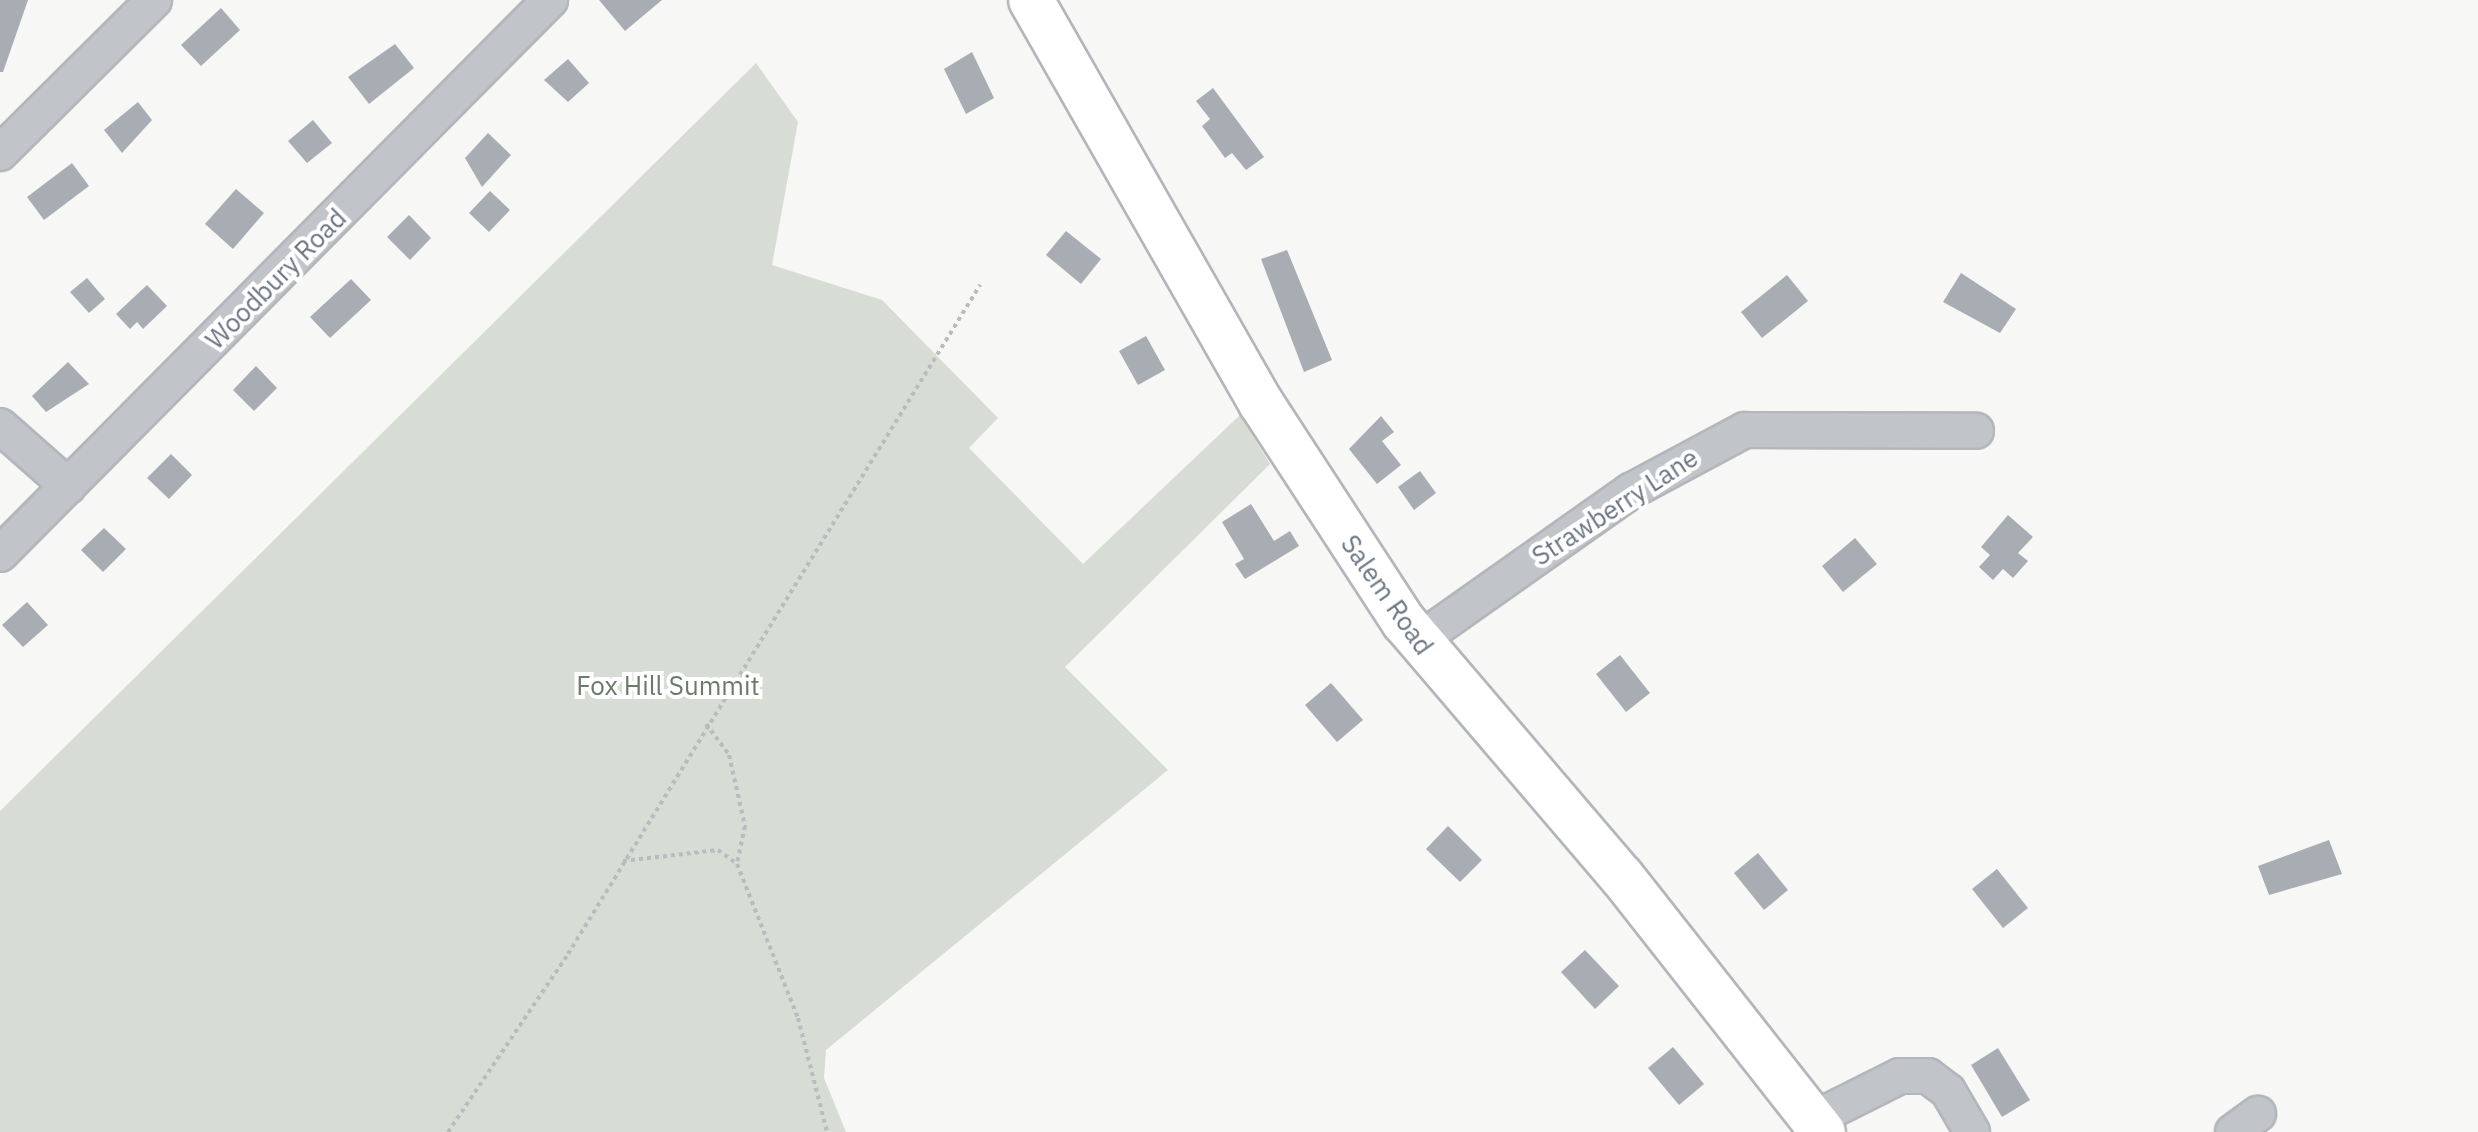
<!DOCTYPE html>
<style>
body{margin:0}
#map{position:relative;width:2478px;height:1132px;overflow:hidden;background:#f7f7f5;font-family:"IBM Plex Sans",sans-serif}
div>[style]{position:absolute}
.green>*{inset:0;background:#d7dcd5}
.building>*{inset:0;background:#a7adb3}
.path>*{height:4px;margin-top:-2px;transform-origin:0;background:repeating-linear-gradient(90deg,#b9bbbe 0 4px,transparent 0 8px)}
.roads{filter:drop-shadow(2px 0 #b3b6ba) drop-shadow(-2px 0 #b3b6ba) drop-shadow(0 2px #b3b6ba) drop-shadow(0 -2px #b3b6ba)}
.minor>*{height:34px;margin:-17px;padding:0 17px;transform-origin:17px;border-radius:17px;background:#c1c4c8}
.major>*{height:44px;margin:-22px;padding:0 22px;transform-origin:22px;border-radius:22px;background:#fff}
span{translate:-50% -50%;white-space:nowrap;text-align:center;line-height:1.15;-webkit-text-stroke:8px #fff;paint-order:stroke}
.street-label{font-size:26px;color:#6a7583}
.park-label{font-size:26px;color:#6a7b68}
</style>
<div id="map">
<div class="green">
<div style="clip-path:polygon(756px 63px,798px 122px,772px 265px,882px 300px,998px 418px,969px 448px,1083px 564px,1240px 415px,1270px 464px,1065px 667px,1168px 770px,826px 1050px,824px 1078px,846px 1132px,0 1132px,0 811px)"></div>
</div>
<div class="building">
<div style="clip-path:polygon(0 0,28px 0,3px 72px,0 72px)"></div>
<div style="clip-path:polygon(599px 0,662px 0,625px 31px)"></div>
<div style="clip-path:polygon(221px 8px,240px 30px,201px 66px,181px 45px)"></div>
<div style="clip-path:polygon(395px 44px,414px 68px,369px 104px,348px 77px)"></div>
<div style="clip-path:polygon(972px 52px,994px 98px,966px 114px,944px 69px)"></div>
<div style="clip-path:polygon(568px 59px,589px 83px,568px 102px,544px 80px)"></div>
<div style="clip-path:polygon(1213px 88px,1264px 157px,1246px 170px,1232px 153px,1225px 158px,1202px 126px,1210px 119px,1196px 101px)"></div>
<div style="clip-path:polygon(138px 102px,152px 120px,122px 153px,104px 130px)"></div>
<div style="clip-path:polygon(313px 120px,332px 143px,307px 163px,288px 141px)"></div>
<div style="clip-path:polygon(488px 133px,511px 155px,482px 187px,465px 158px)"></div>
<div style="clip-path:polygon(72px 163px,89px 186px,44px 220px,27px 197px)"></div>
<div style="clip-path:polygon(236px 189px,264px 213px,233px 249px,205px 224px)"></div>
<div style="clip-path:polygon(490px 191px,510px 210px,489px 232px,469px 213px)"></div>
<div style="clip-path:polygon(409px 215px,431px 238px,410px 260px,387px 237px)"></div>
<div style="clip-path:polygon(1066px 231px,1101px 259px,1081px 284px,1046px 255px)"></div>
<div style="clip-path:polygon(1287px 250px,1332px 360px,1304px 372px,1261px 259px)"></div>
<div style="clip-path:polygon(1961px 273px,2016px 309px,2000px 333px,1943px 302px)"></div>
<div style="clip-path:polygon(1787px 275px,1808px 301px,1762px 338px,1741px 312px)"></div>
<div style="clip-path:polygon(87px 278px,105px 299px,89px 313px,70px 292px)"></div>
<div style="clip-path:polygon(351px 279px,371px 300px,330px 338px,310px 317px)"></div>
<div style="clip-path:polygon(147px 285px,167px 306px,143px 329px,137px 322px,130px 329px,116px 314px)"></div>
<div style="clip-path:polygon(1146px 336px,1165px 370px,1138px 385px,1119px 351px)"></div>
<div style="clip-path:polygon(68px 362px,89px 384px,46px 412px,32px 396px)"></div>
<div style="clip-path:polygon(256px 366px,277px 388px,254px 411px,233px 390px)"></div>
<div style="clip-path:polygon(1381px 416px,1394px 432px,1382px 441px,1401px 465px,1377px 484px,1349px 449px)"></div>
<div style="clip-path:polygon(171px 454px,192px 475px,169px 499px,147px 478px)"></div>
<div style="clip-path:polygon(1420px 471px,1436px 493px,1414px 510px,1398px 487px)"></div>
<div style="clip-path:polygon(1251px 504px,1274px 541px,1290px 531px,1299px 546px,1245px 579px,1235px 564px,1244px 559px,1222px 522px)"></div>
<div style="clip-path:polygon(2008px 515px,2033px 537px,2018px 553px,2028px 561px,2013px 578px,2003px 569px,1993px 580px,1979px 567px,1990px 555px,1981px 547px)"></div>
<div style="clip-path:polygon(104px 528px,126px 549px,103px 572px,81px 550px)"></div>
<div style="clip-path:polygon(1855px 538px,1877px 564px,1843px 592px,1822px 566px)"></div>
<div style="clip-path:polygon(27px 602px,48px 625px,23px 647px,2px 625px)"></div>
<div style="clip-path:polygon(1620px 655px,1650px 693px,1626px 712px,1596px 674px)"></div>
<div style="clip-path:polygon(1331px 683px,1363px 720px,1337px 742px,1305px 705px)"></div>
<div style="clip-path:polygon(1448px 826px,1482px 860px,1460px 882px,1426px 849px)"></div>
<div style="clip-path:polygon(2329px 840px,2342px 874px,2269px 895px,2258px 866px)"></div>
<div style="clip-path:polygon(1758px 853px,1788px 890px,1764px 910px,1734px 873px)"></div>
<div style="clip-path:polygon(1997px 869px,2028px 908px,2003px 928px,1972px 889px)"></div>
<div style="clip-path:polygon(1585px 950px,1619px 986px,1595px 1009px,1561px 972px)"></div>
<div style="clip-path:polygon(1673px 1047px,1704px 1084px,1679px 1105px,1648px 1068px)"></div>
<div style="clip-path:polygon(1998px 1048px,2030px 1100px,2002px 1117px,1971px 1065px)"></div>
</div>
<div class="path">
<div style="left:706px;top:724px;width:39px;rotate:53deg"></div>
<div style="left:729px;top:755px;width:73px;rotate:77.3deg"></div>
<div style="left:745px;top:826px;width:39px;rotate:102deg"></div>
<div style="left:737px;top:864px;width:166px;rotate:68.4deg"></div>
<div style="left:798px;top:1018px;width:118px;rotate:75.7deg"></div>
<div style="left:623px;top:861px;width:96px;rotate:-6.6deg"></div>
<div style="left:718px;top:850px;width:24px;rotate:36deg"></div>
<div style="left:448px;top:1132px;width:215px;rotate:-56deg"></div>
<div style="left:568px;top:954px;width:786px;rotate:-58.37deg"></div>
</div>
<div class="roads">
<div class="minor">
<div style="left:0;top:153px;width:217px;rotate:-44.8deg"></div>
<div style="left:0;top:426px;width:91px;rotate:41.4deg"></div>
<div style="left:0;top:554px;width:781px;rotate:-45.21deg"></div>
<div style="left:1418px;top:641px;width:261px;rotate:-35.2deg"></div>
<div style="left:1631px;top:491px;width:129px;rotate:-28.2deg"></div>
<div style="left:1745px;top:430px;width:231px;rotate:0.2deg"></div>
<div style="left:1814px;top:1119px;width:96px;rotate:-26.6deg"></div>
<div style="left:1900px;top:1076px;width:28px"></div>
<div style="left:1928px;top:1076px;width:25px;rotate:37deg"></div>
<div style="left:1948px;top:1091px;width:48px;rotate:59.7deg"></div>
<div style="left:2233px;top:1132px;width:31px;rotate:-36deg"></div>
</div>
<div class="major">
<div style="left:1031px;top:0;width:464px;rotate:60.3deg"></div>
<div style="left:1261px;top:403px;width:262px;rotate:56.9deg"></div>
<div style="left:1404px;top:622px;width:335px;rotate:49.5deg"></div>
<div style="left:1622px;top:877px;width:325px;rotate:51.8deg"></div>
</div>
</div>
<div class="street-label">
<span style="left:276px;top:279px;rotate:-45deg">Woodbury Road</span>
<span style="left:1615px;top:507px;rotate:-33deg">Strawberry Lane</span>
<span style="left:1387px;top:595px;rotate:55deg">Salem Road</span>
</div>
<div class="park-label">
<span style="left:668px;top:686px">Fox Hill Summit</span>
</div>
</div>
